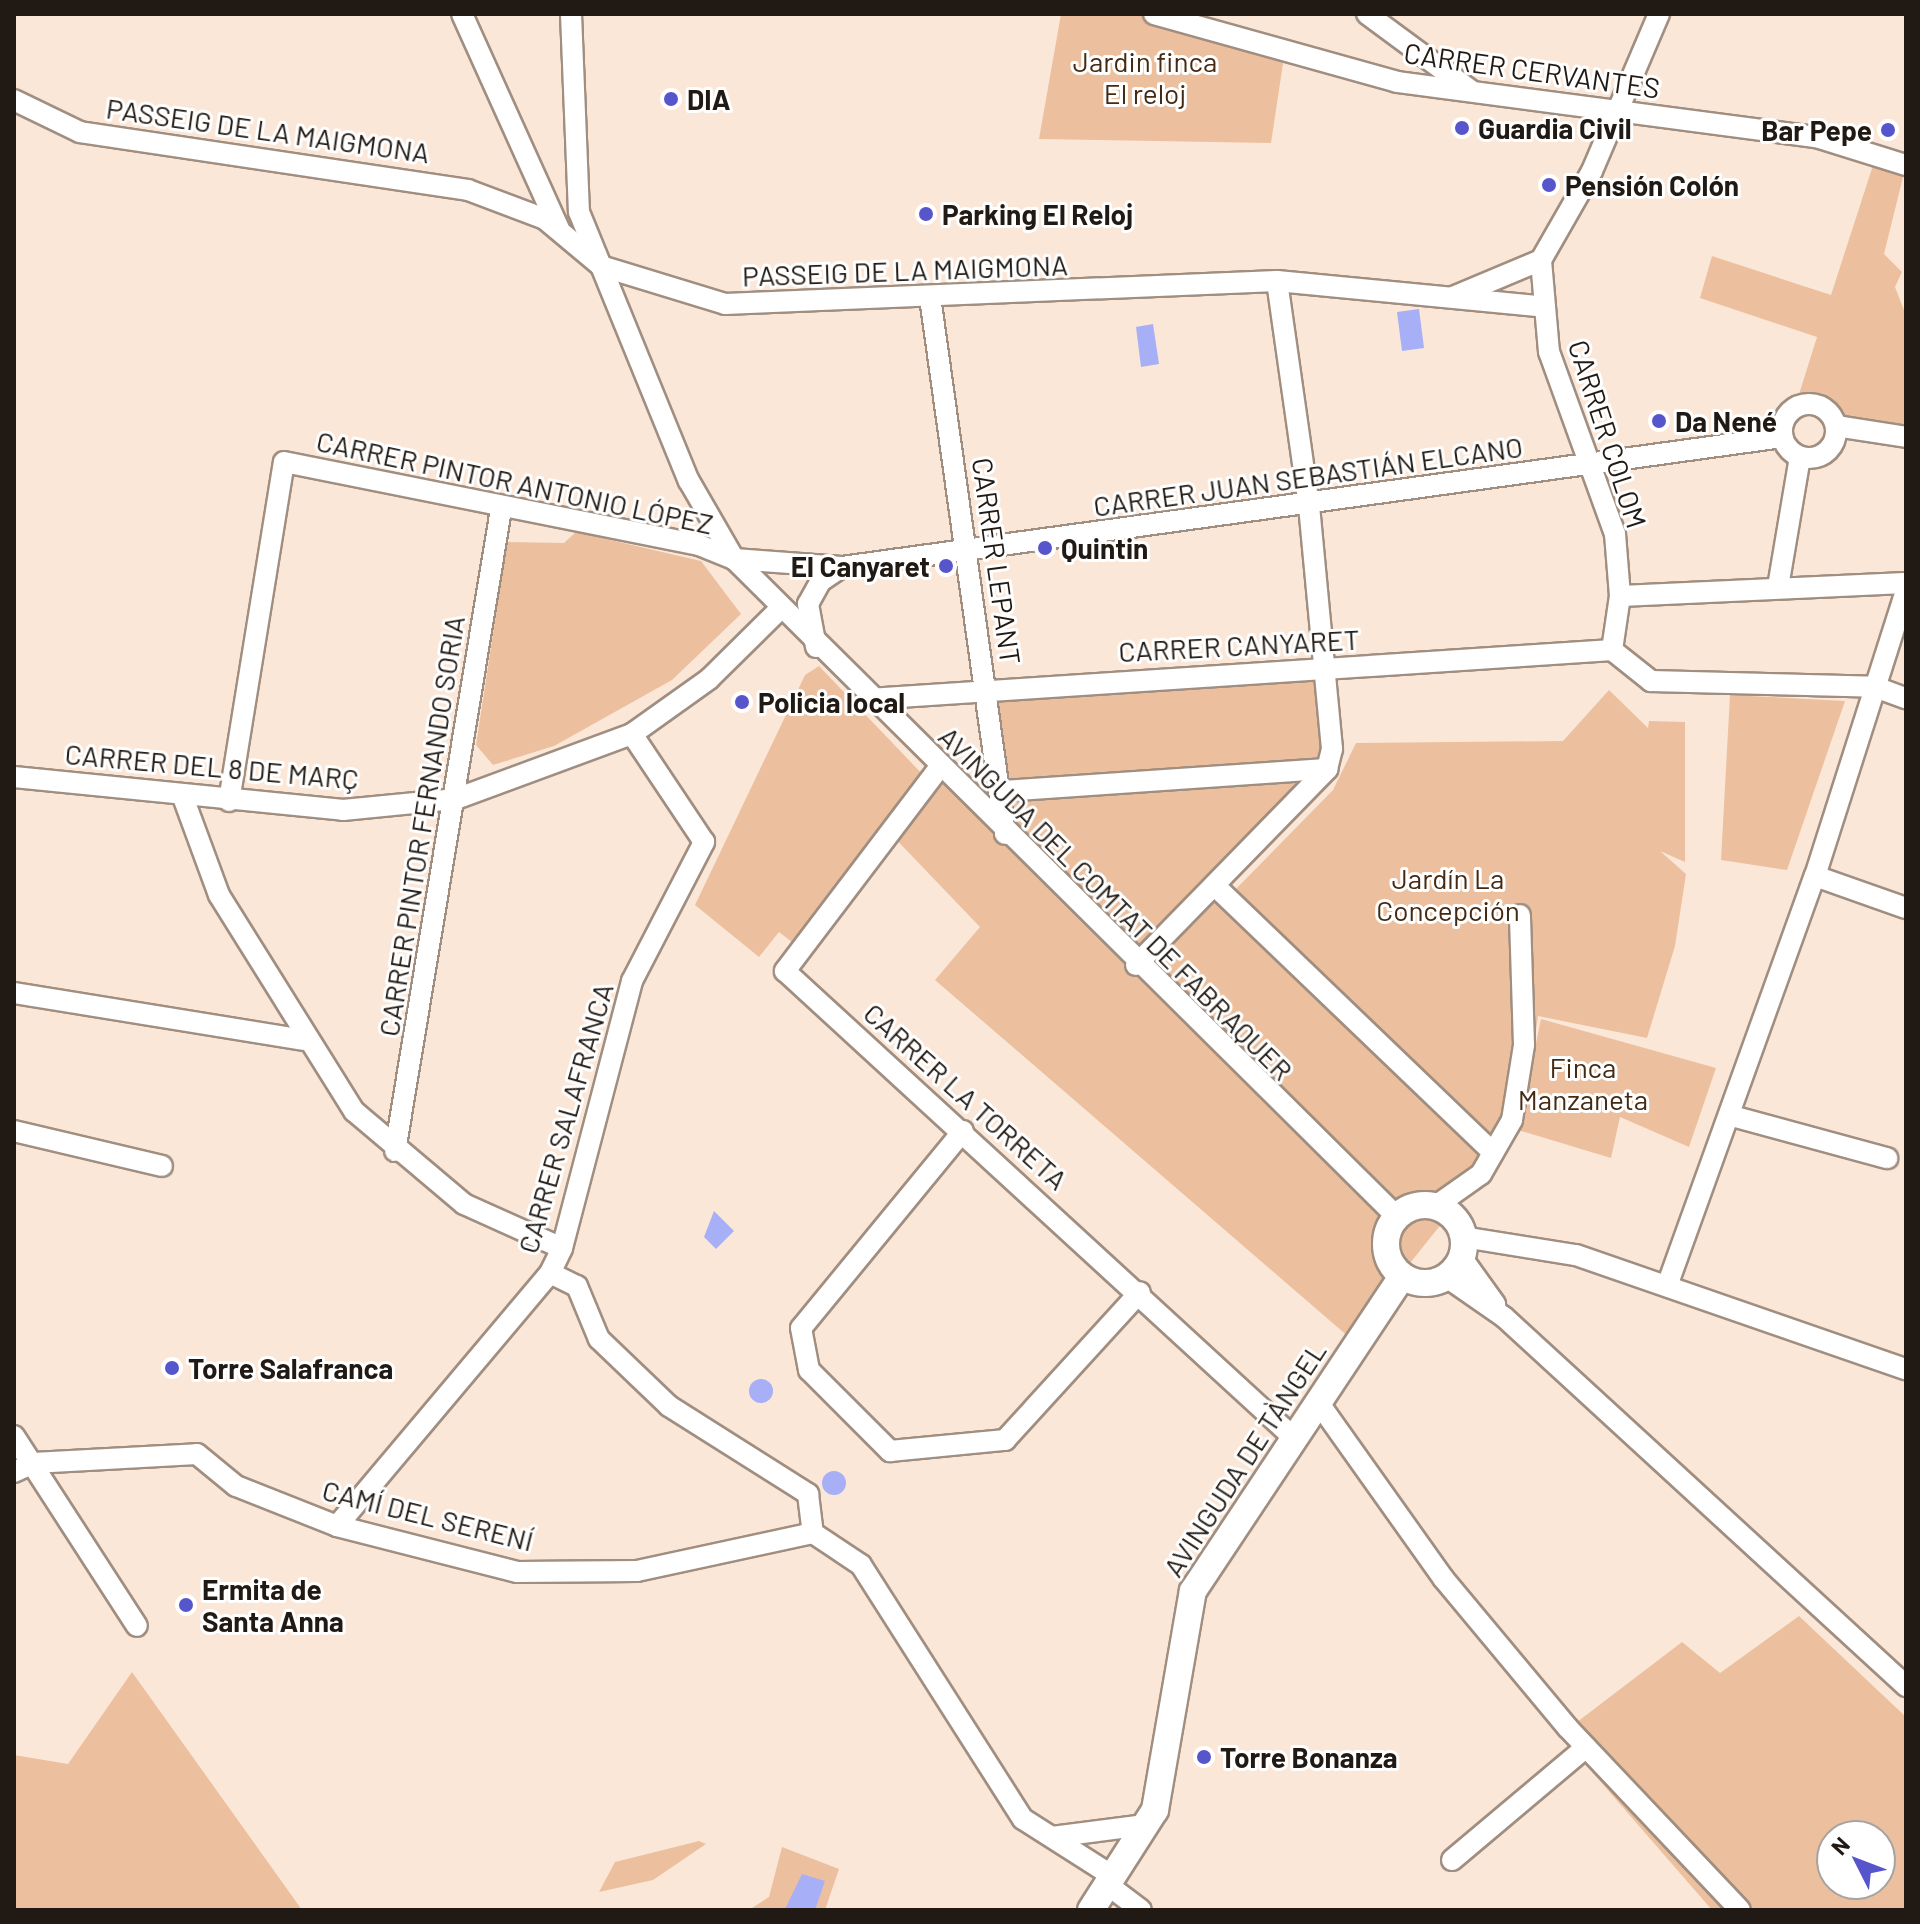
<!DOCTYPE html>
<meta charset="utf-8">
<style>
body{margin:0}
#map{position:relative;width:1920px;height:1924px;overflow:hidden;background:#fbe7d8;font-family:Barlow,sans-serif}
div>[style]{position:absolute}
.green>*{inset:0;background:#ecc09e}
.water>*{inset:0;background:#a7aff7}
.round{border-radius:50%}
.roads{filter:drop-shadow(2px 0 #a08e80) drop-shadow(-2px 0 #a08e80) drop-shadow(0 2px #a08e80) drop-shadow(0 -2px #a08e80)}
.minor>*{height:20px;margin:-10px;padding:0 10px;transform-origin:10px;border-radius:10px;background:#fff}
.minor>.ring{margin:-10px;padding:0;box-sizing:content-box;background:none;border:20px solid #fff;border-radius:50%}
.major>*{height:26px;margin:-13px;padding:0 13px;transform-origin:13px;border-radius:13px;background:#fff}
.major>.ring{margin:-13px;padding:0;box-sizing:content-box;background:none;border:26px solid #fff;border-radius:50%}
.dots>*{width:22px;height:22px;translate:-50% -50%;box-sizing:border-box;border:4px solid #fff;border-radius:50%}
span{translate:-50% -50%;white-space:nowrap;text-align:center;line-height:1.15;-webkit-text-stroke:6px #fff;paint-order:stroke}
.park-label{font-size:28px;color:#442a12}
.street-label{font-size:28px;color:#211a14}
.poi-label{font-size:28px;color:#211a14;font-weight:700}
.left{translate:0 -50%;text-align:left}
.right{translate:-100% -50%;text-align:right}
.frame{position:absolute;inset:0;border:16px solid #211a14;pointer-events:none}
.north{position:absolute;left:1816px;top:1820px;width:80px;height:80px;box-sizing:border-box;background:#fff;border:2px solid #a6a3a1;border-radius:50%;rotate:312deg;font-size:22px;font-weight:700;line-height:32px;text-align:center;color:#211a14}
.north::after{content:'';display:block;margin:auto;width:28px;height:36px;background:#5755cc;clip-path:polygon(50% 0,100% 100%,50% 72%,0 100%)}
</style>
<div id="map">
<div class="green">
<div style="clip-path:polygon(1061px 14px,1154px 14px,1285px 50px,1271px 143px,1039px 139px)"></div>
<div style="clip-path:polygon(1876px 156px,1906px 165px,1884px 254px,1902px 272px,1895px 287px,1906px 315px,1906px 437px,1836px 426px,1812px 404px,1795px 407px,1817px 337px,1700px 298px,1712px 256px,1831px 295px)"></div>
<div style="clip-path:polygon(576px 532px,701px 561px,741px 614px,672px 680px,554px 746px,493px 765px,476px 745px,507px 542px,564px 543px)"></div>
<div style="clip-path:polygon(819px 666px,926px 778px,939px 768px,1004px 833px,986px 686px,1324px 668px,1327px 769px,1215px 886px,1232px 893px,1333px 790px,1356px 743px,1563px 741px,1609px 690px,1648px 728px,1649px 721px,1685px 722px,1685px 862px,1660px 851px,1686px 874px,1675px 946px,1647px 1038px,1538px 1016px,1529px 1079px,1507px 1142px,1350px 1338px,935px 980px,980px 927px,888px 831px,801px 949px,779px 932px,759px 957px,695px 905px,805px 675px)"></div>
<div style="clip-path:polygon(1730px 695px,1845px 701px,1787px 870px,1721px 860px)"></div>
<div style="clip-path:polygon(1541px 1019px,1716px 1068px,1689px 1147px,1620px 1117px,1611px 1158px,1518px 1130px)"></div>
<div style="clip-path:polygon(evenodd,1799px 1616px,1906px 1717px,1906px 1910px,1712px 1910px,1560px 1735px,1682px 1642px,1720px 1673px,1799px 1616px,1832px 1836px,1880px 1836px,1880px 1884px,1832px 1884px,1832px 1836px)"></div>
<div style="clip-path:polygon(132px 1672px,302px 1910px,14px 1910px,14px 1755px,68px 1764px)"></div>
<div style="clip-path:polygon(699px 1841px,706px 1844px,653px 1880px,599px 1892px,615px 1862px)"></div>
<div style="clip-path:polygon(782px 1847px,839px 1869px,825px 1910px,749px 1910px,769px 1897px)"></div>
</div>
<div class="water">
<div style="clip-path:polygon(1419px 309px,1424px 348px,1402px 351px,1397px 312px)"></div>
<div style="clip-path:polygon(1153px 324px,1159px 364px,1141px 367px,1136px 327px)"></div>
<div style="clip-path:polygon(714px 1211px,734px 1231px,716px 1249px,704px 1237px)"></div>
<div class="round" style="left:749px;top:1379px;width:24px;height:24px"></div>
<div class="round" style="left:822px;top:1471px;width:24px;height:24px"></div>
<div style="clip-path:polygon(802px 1874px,825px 1881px,815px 1910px,785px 1909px)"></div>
</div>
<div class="roads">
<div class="minor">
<div style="left:462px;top:14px;width:236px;rotate:65.7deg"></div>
<div style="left:571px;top:14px;width:198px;rotate:87.7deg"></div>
<div style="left:579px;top:212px;width:291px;rotate:67.8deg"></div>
<div style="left:689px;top:481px;width:90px;rotate:60deg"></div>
<div style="left:734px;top:559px;width:933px;rotate:44.78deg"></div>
<div style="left:1154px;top:14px;width:252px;rotate:15.6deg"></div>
<div style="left:1397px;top:82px;width:423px;rotate:7.5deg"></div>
<div style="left:1816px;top:137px;width:94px;rotate:17.3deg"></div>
<div style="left:1367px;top:14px;width:128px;rotate:36.4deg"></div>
<div style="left:14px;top:100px;width:73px;rotate:25.9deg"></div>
<div style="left:80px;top:132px;width:392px;rotate:8.5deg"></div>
<div style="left:468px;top:190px;width:82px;rotate:20.6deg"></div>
<div style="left:545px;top:219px;width:73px;rotate:40deg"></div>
<div style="left:601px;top:266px;width:130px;rotate:17deg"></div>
<div style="left:725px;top:304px;width:552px;rotate:-2.39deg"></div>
<div style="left:1277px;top:281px;width:269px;rotate:5.5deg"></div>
<div style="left:930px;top:297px;width:542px;rotate:82.05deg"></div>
<div style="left:1453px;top:297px;width:95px;rotate:-22.8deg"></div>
<div class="ring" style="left:1782px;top:404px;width:34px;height:34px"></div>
<div style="left:1836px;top:426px;width:71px;rotate:8.9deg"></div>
<div style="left:1778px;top:587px;width:132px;rotate:-80.4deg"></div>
<div style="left:1620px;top:596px;width:286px;rotate:-2.6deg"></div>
<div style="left:816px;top:647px;width:44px;rotate:-100.5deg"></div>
<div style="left:808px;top:604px;width:26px;rotate:-61deg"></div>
<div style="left:821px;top:581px;width:25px;rotate:-34deg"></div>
<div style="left:1612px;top:650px;width:55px;rotate:-81.6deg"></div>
<div style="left:1620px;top:596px;width:62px;rotate:-94.6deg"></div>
<div style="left:1615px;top:534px;width:194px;rotate:-109.9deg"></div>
<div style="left:1549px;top:352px;width:92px;rotate:-95deg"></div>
<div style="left:1541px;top:260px;width:103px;rotate:-60.2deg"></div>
<div style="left:1592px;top:171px;width:171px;rotate:-66.9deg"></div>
<div style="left:1612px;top:650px;width:50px;rotate:38.5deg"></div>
<div style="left:1651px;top:681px;width:224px;rotate:1.5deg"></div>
<div style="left:1875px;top:687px;width:33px;rotate:20deg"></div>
<div style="left:869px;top:699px;width:745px;rotate:-3.77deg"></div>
<div style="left:939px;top:768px;width:255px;rotate:127.2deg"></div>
<div style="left:785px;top:971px;width:691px;rotate:42.54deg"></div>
<div style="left:14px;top:777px;width:331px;rotate:5.7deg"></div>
<div style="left:343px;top:810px;width:114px;rotate:-5.6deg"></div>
<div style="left:456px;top:799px;width:188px;rotate:-20.3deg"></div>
<div style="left:632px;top:734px;width:95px;rotate:-35.5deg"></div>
<div style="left:709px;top:679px;width:98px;rotate:-44.6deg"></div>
<div style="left:1002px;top:791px;width:326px;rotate:-3.9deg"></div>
<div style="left:183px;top:797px;width:104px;rotate:69.8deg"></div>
<div style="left:219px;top:895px;width:255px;rotate:58deg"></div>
<div style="left:354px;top:1111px;width:144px;rotate:40.2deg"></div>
<div style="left:464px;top:1204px;width:107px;rotate:24.2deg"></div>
<div style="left:229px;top:801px;width:343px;rotate:-80.8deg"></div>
<div style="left:284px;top:462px;width:423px;rotate:11.3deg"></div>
<div style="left:699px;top:545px;width:38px;rotate:22deg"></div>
<div style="left:734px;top:559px;width:108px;rotate:4.2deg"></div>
<div style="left:842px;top:567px;width:949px;rotate:-7.87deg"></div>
<div style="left:1815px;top:876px;width:96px;rotate:19.4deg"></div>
<div style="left:1215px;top:886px;width:385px;rotate:43.8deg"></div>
<div style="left:1136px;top:965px;width:274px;rotate:-45.7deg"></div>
<div style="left:1327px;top:769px;width:21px;rotate:-76deg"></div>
<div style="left:1332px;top:749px;width:244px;rotate:-95.4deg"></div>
<div style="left:1309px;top:506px;width:227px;rotate:-98.1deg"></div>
<div style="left:14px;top:993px;width:294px;rotate:9.2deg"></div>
<div style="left:1732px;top:1116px;width:161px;rotate:15.2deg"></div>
<div style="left:14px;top:1131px;width:152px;rotate:13.3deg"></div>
<div style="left:963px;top:1131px;width:255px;rotate:129.4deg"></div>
<div style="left:801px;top:1328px;width:43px;rotate:79.2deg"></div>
<div style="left:809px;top:1370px;width:115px;rotate:45deg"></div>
<div style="left:890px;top:1451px;width:116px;rotate:-5.5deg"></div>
<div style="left:1005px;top:1440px;width:200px;rotate:-47.6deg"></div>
<div style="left:395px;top:1151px;width:651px;rotate:-80.62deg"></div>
<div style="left:1437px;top:1205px;width:54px;rotate:-35.2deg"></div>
<div style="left:1481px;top:1174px;width:62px;rotate:-60.1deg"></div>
<div style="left:1512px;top:1120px;width:76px;rotate:-80.9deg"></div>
<div style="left:1524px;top:1045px;width:130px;rotate:-91.8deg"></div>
<div style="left:1463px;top:1237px;width:114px;rotate:9.1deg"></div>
<div style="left:1576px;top:1255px;width:349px;rotate:19.1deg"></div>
<div style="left:1462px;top:1258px;width:57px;rotate:54.3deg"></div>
<div style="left:550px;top:1273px;width:30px;rotate:26deg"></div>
<div style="left:577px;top:1286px;width:57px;rotate:67.5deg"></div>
<div style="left:599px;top:1339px;width:97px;rotate:43.7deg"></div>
<div style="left:669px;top:1406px;width:165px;rotate:32.3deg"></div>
<div style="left:808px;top:1494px;width:39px;rotate:83deg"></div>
<div style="left:1445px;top:1276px;width:72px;rotate:34.8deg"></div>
<div style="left:1504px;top:1317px;width:546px;rotate:42.55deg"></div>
<div style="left:1667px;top:1286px;width:436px;rotate:-70.2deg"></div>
<div style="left:1815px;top:876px;width:299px;rotate:-72.3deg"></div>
<div style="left:1318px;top:1402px;width:216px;rotate:54.6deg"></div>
<div style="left:1443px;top:1578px;width:195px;rotate:50.2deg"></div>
<div style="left:1568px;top:1728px;width:250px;rotate:46.6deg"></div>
<div style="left:14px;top:1436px;width:226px;rotate:57.1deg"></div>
<div style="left:14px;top:1472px;width:21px;rotate:-25deg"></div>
<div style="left:33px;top:1463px;width:164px;rotate:-3.1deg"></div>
<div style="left:197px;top:1454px;width:50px;rotate:39.4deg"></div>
<div style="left:236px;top:1486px;width:109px;rotate:21.6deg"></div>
<div style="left:337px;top:1526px;width:186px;rotate:14.3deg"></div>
<div style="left:517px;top:1572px;width:120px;rotate:-0.5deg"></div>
<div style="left:637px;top:1571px;width:180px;rotate:-12.2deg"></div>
<div style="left:813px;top:1533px;width:58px;rotate:33.7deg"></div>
<div style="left:861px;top:1565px;width:301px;rotate:57.5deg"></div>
<div style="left:1023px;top:1819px;width:108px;rotate:32.5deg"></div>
<div style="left:337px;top:1526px;width:331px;rotate:-49.9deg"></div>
<div style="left:550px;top:1273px;width:28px;rotate:-64deg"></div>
<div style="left:562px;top:1248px;width:276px;rotate:-75.3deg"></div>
<div style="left:632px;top:981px;width:157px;rotate:-62.6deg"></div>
<div style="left:704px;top:842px;width:130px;rotate:-123.7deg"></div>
<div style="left:1052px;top:1837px;width:94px;rotate:-7.4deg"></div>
<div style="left:1452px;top:1860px;width:175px;rotate:-40.1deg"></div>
<div style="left:1108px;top:1885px;width:41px;rotate:37.1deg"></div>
</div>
<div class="major">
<div class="ring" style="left:1386px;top:1205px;width:52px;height:52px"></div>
<div style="left:1091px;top:1910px;width:119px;rotate:-57.4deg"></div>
<div style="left:1155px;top:1810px;width:222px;rotate:-80.2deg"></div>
<div style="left:1193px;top:1591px;width:378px;rotate:-56.4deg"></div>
</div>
</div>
<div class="dots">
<div style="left:671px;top:99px;background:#5755cc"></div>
<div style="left:1462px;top:128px;background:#5755cc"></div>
<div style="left:1888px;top:130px;background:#5755cc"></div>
<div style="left:1549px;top:185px;background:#5755cc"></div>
<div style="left:926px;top:214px;background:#5755cc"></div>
<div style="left:1659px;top:421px;background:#5755cc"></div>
<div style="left:1045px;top:548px;background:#5755cc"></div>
<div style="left:946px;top:566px;background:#5755cc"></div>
<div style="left:742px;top:702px;background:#5755cc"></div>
<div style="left:172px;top:1368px;background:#5755cc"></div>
<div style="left:186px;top:1605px;background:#5755cc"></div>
<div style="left:1204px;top:1757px;background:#5755cc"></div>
</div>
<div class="park-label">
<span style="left:1145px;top:77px">Jardin finca<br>El reloj</span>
<span style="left:1448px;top:894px">Jardín La<br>Concepción</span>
<span style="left:1583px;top:1083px">Finca<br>Manzaneta</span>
</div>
<div class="street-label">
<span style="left:1532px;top:70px;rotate:8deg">CARRER CERVANTES</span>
<span style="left:268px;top:130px;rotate:8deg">PASSEIG DE LA MAIGMONA</span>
<span style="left:905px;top:270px;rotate:-2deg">PASSEIG DE LA MAIGMONA</span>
<span style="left:1608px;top:434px;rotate:72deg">CARRER COLOM</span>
<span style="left:1308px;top:476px;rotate:-8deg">CARRER JUAN SEBASTIÁN ELCANO</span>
<span style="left:515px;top:482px;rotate:12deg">CARRER PINTOR ANTONIO LÓPEZ</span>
<span style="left:997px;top:561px;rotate:82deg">CARRER LEPANT</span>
<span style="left:1239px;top:645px;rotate:-3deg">CARRER CANYARET</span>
<span style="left:212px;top:766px;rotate:5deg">CARRER DEL 8 DE MARÇ</span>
<span style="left:421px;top:826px;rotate:-81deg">CARRER PINTOR FERNANDO SORIA</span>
<span style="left:1116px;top:903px;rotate:45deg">AVINGUDA DEL COMTAT DE FABRAQUER</span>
<span style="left:966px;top:1096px;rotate:42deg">CARRER LA TORRETA</span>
<span style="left:565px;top:1118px;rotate:-74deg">CARRER SALAFRANCA</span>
<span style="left:1244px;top:1459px;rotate:-57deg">AVINGUDA DE TÀNGEL</span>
<span style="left:428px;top:1515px;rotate:14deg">CAMÍ DEL SERENÍ</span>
</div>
<div class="poi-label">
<span class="left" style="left:687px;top:99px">DIA</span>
<span class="left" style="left:1478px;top:128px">Guardia Civil</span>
<span class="right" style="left:1872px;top:130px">Bar Pepe</span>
<span class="left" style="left:1565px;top:185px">Pensión Colón</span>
<span class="left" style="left:942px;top:214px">Parking El Reloj</span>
<span class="left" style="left:1675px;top:421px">Da Nené</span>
<span class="left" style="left:1061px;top:548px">Quintin</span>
<span class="right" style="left:930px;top:566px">El Canyaret</span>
<span class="left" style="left:758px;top:702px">Policia local</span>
<span class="left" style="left:188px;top:1368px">Torre Salafranca</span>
<span class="left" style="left:202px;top:1605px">Ermita de<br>Santa Anna</span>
<span class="left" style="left:1220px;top:1757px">Torre Bonanza</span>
</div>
<div class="frame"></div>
<div class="north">N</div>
</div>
